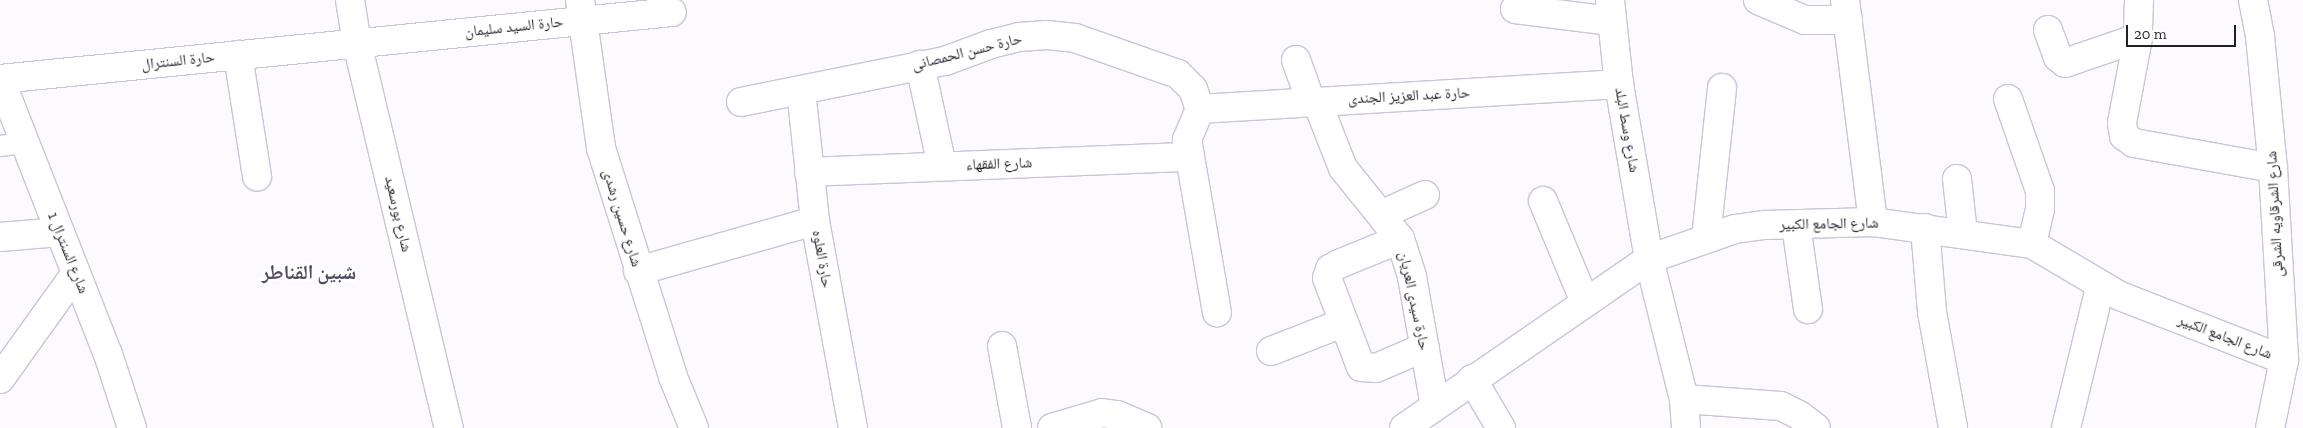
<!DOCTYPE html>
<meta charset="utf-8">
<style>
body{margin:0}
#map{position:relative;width:2303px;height:428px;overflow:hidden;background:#fcfaff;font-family:"Zilla Slab","Noto Naskh Arabic",serif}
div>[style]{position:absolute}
.roads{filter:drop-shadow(1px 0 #cbc4d9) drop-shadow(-1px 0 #cbc4d9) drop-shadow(0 1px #cbc4d9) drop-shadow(0 -1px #cbc4d9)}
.lane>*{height:20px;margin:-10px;padding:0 10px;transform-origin:10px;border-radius:10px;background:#fff}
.street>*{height:28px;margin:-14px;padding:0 14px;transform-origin:14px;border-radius:14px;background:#fff}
.secondary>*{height:28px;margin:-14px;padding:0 14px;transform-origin:14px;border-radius:14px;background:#fff}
span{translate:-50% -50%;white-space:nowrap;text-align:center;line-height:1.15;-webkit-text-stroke:4.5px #fff;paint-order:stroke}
.street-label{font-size:15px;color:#221f27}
.district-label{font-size:20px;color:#514b5d;font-weight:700}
.scale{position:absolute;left:2126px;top:25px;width:110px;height:22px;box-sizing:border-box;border:2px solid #221f27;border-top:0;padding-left:6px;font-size:15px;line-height:18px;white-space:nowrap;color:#221f27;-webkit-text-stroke:4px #fff;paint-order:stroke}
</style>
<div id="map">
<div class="roads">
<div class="lane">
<div style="left:0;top:146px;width:25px;rotate:-7deg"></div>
</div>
<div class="street">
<div style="left:350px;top:0;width:44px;rotate:80.8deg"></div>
<div style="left:357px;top:43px;width:396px;rotate:76.6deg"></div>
<div style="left:580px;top:0;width:149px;rotate:81.9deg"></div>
<div style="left:601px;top:148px;width:240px;rotate:72.5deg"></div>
<div style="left:673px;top:377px;width:55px;rotate:67.6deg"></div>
<div style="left:1610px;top:0;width:84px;rotate:83.9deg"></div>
<div style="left:1619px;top:84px;width:178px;rotate:80.3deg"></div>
<div style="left:1649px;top:259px;width:144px;rotate:76deg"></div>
<div style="left:1684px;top:399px;width:29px;rotate:86deg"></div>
<div style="left:1758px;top:0;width:51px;rotate:23.1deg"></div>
<div style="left:1805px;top:20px;width:43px"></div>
<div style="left:1845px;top:0;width:224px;rotate:82.8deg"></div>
<div style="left:2139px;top:0;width:38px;rotate:92deg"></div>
<div style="left:2138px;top:38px;width:86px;rotate:100.7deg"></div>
<div style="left:2122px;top:123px;width:13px;rotate:81deg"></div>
<div style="left:2124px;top:136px;width:12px;rotate:35deg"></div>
<div style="left:2134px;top:143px;width:141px;rotate:10.2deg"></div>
<div style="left:1515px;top:9px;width:97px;rotate:7.1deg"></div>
<div style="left:2048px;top:30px;width:29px;rotate:70deg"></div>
<div style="left:2058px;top:57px;width:9px;rotate:41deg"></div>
<div style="left:2065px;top:63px;width:77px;rotate:-18.9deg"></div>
<div style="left:238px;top:55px;width:123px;rotate:81.1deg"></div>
<div style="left:1296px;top:60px;width:45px;rotate:70.3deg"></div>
<div style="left:920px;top:65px;width:103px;rotate:77.7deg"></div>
<div style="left:0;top:79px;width:675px;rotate:-5.69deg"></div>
<div style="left:0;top:79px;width:295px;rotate:68.6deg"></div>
<div style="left:108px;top:354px;width:78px;rotate:72deg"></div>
<div style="left:801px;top:90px;width:132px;rotate:83.9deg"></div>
<div style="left:815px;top:221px;width:210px;rotate:79.6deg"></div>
<div style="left:2008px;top:99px;width:97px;rotate:70.8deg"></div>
<div style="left:2040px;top:191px;width:18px;rotate:90deg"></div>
<div style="left:2040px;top:209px;width:36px;rotate:103deg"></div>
<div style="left:741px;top:102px;width:208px;rotate:-11.4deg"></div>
<div style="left:945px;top:61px;width:49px;rotate:-20.3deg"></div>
<div style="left:991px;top:44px;width:29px;rotate:-14deg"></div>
<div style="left:1019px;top:37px;width:28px;rotate:-4deg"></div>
<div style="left:1047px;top:35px;width:28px;rotate:6deg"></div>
<div style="left:1075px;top:38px;width:109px;rotate:19.3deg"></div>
<div style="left:1178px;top:74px;width:21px;rotate:45deg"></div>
<div style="left:1193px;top:89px;width:21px;rotate:71deg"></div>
<div style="left:1317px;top:102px;width:71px;rotate:68.5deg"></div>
<div style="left:1343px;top:168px;width:91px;rotate:51.2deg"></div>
<div style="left:1400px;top:239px;width:40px;rotate:72deg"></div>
<div style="left:1412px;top:277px;width:131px;rotate:79.9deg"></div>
<div style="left:1200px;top:109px;width:420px;rotate:-3.4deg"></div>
<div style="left:1200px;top:109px;width:33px;rotate:113deg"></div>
<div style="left:1187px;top:139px;width:176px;rotate:80.2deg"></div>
<div style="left:809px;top:172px;width:380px;rotate:-2.3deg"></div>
<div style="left:1957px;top:179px;width:54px;rotate:83.7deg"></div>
<div style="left:1543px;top:201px;width:109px;rotate:67.4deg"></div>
<div style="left:1383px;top:214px;width:46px;rotate:-24.3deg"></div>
<div style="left:1796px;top:225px;width:85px;rotate:81.9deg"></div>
<div style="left:1925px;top:228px;width:84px;rotate:85.2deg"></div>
<div style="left:1932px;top:312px;width:118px;rotate:79.7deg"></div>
<div style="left:0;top:237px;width:60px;rotate:-4.8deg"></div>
<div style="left:1706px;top:238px;width:151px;rotate:-83.9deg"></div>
<div style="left:1400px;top:239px;width:66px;rotate:157.7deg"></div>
<div style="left:1339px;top:264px;width:10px;rotate:151deg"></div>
<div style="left:1330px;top:269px;width:9px;rotate:108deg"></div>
<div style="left:1327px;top:278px;width:95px;rotate:69.1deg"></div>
<div style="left:1361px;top:367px;width:15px;rotate:4deg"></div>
<div style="left:1376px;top:368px;width:53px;rotate:-23.2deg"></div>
<div style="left:638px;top:271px;width:184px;rotate:-15.8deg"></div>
<div style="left:1002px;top:346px;width:83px;rotate:79.6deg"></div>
<div style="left:1271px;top:351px;width:77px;rotate:-21.3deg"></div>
<div style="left:0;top:379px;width:130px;rotate:-54.4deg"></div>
<div style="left:1472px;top:379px;width:57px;rotate:59.4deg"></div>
<div style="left:1684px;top:399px;width:97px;rotate:4.1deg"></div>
<div style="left:1781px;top:406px;width:20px;rotate:27deg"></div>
<div style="left:1799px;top:415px;width:21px;rotate:37deg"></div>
<div style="left:1052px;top:428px;width:52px;rotate:-16.7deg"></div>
<div style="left:1102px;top:413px;width:15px;rotate:8deg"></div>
<div style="left:1117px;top:415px;width:33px;rotate:23deg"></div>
<div style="left:1404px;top:428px;width:298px;rotate:-34.6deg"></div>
<div style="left:1649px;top:259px;width:91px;rotate:-19.2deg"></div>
<div style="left:1735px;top:229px;width:30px;rotate:-8deg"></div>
<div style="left:1765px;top:225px;width:108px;rotate:-1.6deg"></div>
<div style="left:1873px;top:222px;width:161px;rotate:7.9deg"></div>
<div style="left:2032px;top:244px;width:102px;rotate:30.6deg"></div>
<div style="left:2120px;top:296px;width:176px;rotate:21.3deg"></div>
<div style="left:2066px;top:428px;width:145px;rotate:-76.4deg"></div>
</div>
<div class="secondary">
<div style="left:2253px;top:0;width:37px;rotate:79deg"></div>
<div style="left:2260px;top:36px;width:133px;rotate:84.4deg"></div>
<div style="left:2273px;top:168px;width:192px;rotate:86.7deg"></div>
<div style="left:2284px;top:360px;width:69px;rotate:101.6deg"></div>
</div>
</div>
<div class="street-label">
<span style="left:514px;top:27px;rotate:-6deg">حارة السيد سليمان</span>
<span style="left:967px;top:52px;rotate:-14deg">حارة حسن الحمصانى</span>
<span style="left:178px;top:61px;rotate:-6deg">حارة السنترال</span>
<span style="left:1409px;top:96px;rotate:-3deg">حارة عبد العزيز الجندى</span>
<span style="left:1627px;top:130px;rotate:80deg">شارع وسط البلد</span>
<span style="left:999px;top:164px;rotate:-2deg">شارع الفقهاء</span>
<span style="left:398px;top:214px;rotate:77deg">شارع بورسعيد</span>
<span style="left:2275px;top:214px;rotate:-93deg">شارع الشرقاويه الشرقى</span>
<span style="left:622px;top:218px;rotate:73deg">شارع حسين رشدى</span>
<span style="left:1829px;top:224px;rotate:-1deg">شارع الجامع الكبير</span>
<span style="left:68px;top:253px;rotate:68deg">شارع السنترال 1</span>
<span style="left:822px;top:259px;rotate:80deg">حارة العلوه</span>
<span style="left:1414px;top:301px;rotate:78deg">حارة سيدى العريان</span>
<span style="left:2225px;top:337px;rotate:21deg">شارع الجامع الكبير</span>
</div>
<div class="district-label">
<span style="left:309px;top:272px">شبين القناطر</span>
</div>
<div class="scale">20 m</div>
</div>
